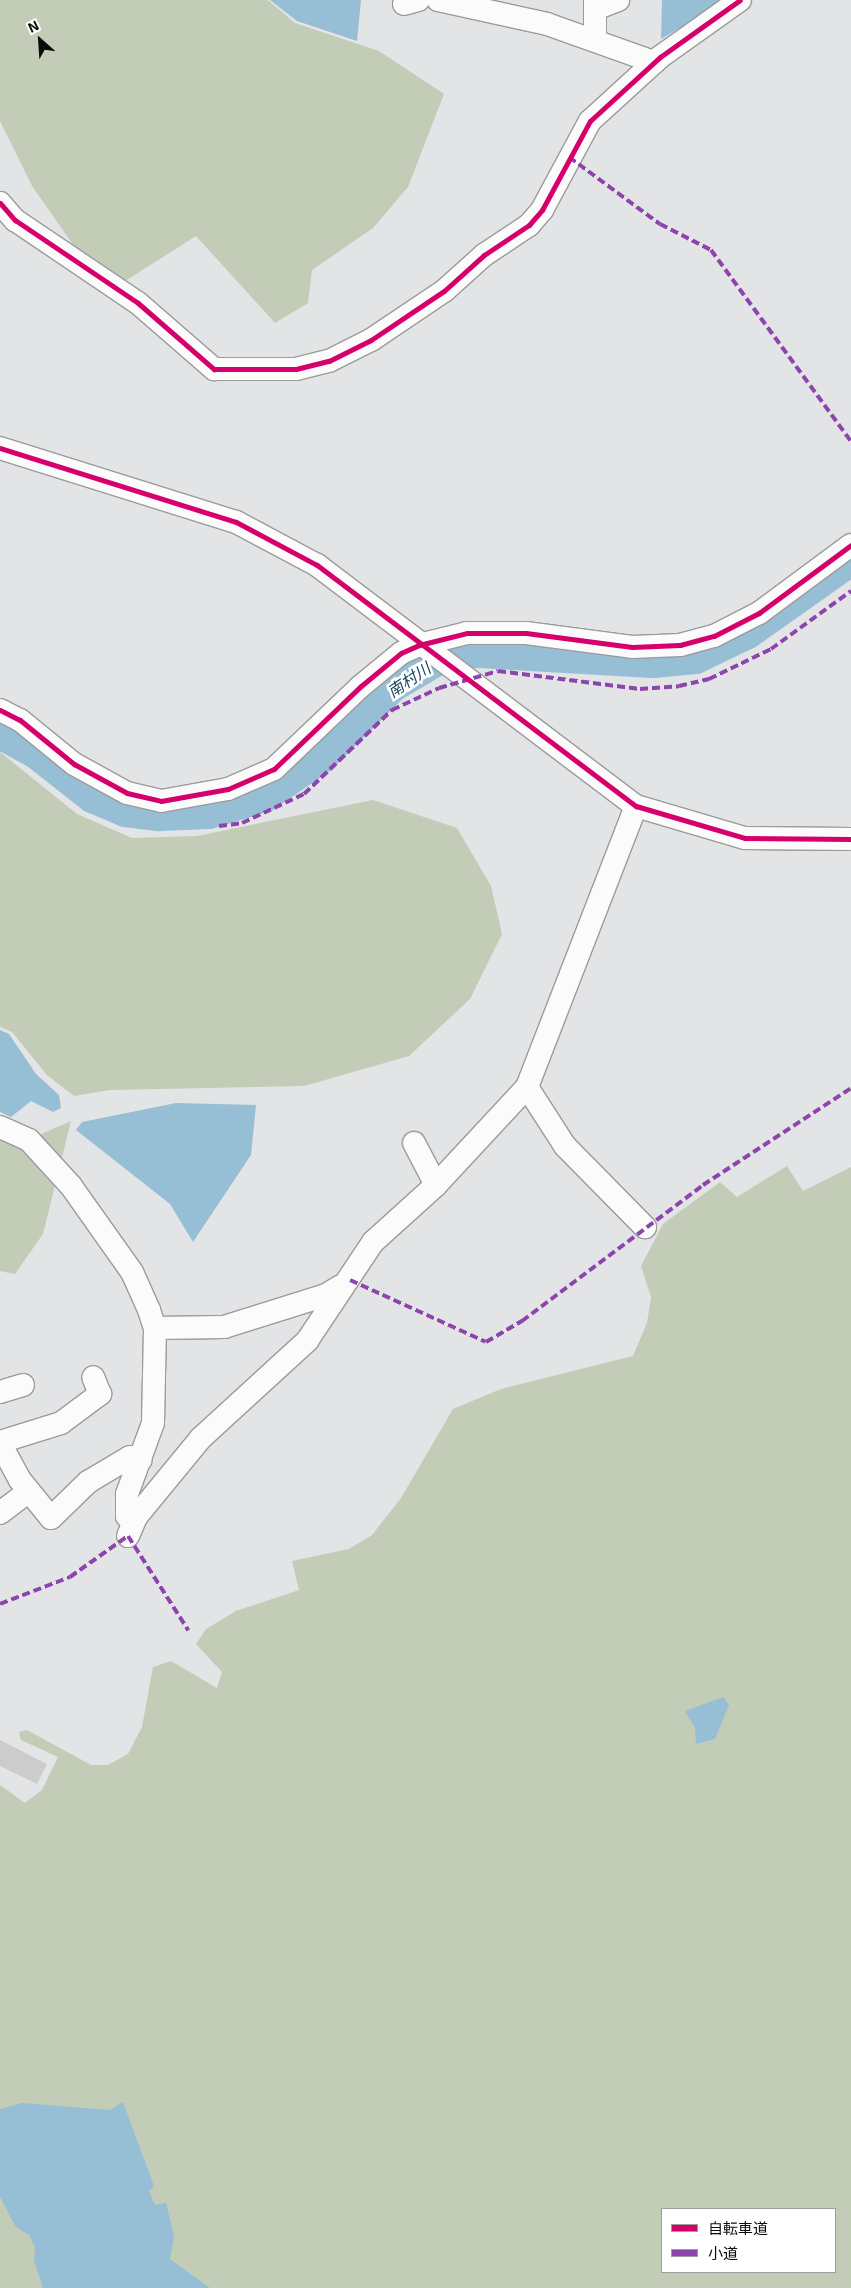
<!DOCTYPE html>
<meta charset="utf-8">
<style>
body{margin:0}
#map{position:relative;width:851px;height:2288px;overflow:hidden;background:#e3e4e5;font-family:"Exo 2","Noto Sans JP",sans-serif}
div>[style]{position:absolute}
.green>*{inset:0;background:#c3ccb7}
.water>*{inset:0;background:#96bed4}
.river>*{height:30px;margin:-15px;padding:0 15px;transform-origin:15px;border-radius:15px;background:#96bed4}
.building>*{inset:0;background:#cdcccd}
.roads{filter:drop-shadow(1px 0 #9a9b9c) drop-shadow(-1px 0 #9a9b9c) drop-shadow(0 1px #9a9b9c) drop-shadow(0 -1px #9a9b9c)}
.minor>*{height:22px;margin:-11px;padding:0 11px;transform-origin:11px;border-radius:11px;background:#fbfbfb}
.quiet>*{height:4px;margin-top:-2px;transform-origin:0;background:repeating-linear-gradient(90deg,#8e44ad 0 8px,transparent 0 12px)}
.cycleway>*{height:5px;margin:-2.5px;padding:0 2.5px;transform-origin:2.5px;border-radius:2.5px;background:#d6006c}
span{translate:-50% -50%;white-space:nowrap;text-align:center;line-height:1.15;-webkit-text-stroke:5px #fff;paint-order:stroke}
.water-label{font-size:16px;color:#16455b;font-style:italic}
.legend{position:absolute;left:661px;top:2208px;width:175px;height:65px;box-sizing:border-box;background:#fff;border:1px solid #9d9d9e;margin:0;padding:6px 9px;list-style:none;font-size:15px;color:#0b0b0c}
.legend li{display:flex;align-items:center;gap:10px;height:25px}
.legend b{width:25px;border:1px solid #9d9d9e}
.north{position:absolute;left:15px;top:15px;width:50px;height:50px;-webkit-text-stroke:4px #fff;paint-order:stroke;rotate:334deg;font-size:14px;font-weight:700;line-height:20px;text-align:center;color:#0b0b0c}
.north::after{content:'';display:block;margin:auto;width:18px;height:22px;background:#0b0b0c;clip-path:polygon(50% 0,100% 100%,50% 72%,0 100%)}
</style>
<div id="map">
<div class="green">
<div style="clip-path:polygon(0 0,268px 0,295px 23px,379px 51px,444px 94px,408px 187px,373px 228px,312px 270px,308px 303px,275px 323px,196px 236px,122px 283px,81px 256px,32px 186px,0 121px)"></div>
<div style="clip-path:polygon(0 752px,77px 814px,132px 838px,197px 836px,373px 800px,457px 828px,491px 886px,502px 934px,470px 999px,409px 1056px,304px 1086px,110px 1090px,74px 1096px,47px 1075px,12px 1032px,0 1027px)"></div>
<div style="clip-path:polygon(71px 1121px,43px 1234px,15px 1274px,0 1271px,0 1128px,28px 1150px,39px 1135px)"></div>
<div style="clip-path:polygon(evenodd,787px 1166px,803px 1191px,851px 1167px,851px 2288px,0 2288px,0 1785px,25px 1803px,42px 1790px,58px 1757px,21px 1740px,19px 1732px,27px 1730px,91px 1765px,108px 1765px,128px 1754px,142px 1727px,153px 1667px,171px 1661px,217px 1688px,222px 1672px,196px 1644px,206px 1629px,236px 1611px,299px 1590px,292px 1561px,349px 1549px,372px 1535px,401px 1498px,453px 1409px,501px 1389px,633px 1356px,647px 1323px,651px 1297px,641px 1266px,663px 1224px,720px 1182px,737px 1197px,787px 1166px,662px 2209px,835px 2209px,835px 2272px,662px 2272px,662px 2209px)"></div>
</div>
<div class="water">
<div style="clip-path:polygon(270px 0,361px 0,357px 41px,297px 21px)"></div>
<div style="clip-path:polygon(662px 0,728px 0,661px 39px)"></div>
<div style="clip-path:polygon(0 1030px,9px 1034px,36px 1074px,59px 1095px,61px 1108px,53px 1112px,31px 1101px,11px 1117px,0 1112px)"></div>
<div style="clip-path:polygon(176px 1103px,256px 1105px,251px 1155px,193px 1242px,170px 1204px,76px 1130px,82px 1122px)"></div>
<div style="clip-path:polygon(723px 1697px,729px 1705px,715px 1739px,696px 1744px,695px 1728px,685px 1711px)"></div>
<div style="clip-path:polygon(123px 2102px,154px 2186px,149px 2191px,155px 2205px,166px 2203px,174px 2236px,170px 2259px,210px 2288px,43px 2288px,34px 2261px,35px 2247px,29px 2235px,16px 2227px,0 2197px,0 2109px,22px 2103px,110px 2110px)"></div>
</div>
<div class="river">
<div style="left:0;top:734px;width:41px;rotate:29.1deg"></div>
<div style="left:36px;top:754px;width:71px;rotate:38.2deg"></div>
<div style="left:92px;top:798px;width:36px;rotate:23deg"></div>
<div style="left:125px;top:812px;width:35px;rotate:7deg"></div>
<div style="left:160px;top:816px;width:49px;rotate:-2.3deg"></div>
<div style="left:209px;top:814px;width:59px;rotate:-16.9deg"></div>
<div style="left:265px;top:797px;width:69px;rotate:-34.4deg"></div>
<div style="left:322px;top:758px;width:100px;rotate:-45deg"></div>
<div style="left:393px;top:687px;width:59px;rotate:-30.5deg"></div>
<div style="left:444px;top:657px;width:35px;rotate:-7deg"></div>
<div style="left:479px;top:653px;width:174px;rotate:3.3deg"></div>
<div style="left:653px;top:663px;width:43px;rotate:-5.3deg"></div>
<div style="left:696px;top:659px;width:58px;rotate:-25.7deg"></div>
<div style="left:748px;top:634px;width:126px;rotate:-35.3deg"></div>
</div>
<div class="building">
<div style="clip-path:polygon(0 1740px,47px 1764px,37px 1784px,0 1766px)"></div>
</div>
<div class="roads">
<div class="minor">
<div style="left:438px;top:0;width:112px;rotate:12.4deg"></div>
<div style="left:547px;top:24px;width:114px;rotate:19.6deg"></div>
<div style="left:404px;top:4px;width:15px;rotate:-16deg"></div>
<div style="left:595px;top:9px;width:25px;rotate:-21deg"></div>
<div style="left:595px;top:39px;width:39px;rotate:-90deg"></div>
<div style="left:0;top:203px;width:23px;rotate:49deg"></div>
<div style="left:15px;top:220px;width:148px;rotate:34deg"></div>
<div style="left:138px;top:303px;width:101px;rotate:41deg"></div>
<div style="left:214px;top:369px;width:82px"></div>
<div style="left:296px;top:369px;width:34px;rotate:-14deg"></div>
<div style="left:329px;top:361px;width:47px;rotate:-26.6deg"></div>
<div style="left:371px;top:340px;width:88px;rotate:-33.9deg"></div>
<div style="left:444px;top:291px;width:54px;rotate:-42deg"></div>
<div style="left:484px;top:255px;width:54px;rotate:-33.7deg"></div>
<div style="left:529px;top:225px;width:20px;rotate:-49deg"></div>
<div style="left:542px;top:210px;width:101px;rotate:-61.7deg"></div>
<div style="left:590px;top:121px;width:95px;rotate:-42.4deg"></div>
<div style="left:660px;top:57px;width:98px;rotate:-35.5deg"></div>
<div style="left:0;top:448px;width:247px;rotate:17.4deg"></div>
<div style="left:236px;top:522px;width:92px;rotate:28deg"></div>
<div style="left:317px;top:565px;width:400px;rotate:37.1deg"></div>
<div style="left:636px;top:806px;width:114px;rotate:16.4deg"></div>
<div style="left:745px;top:838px;width:106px;rotate:0.5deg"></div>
<div style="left:0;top:710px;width:22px;rotate:27deg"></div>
<div style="left:20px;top:720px;width:70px;rotate:39.2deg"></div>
<div style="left:74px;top:764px;width:60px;rotate:28.7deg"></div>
<div style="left:127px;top:793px;width:35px;rotate:13deg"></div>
<div style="left:161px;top:801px;width:68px;rotate:-10.2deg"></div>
<div style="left:228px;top:789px;width:50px;rotate:-23.5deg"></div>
<div style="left:274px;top:769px;width:120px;rotate:-43.7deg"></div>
<div style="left:361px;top:686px;width:52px;rotate:-39.5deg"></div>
<div style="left:401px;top:653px;width:20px;rotate:-24deg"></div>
<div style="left:419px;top:645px;width:49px;rotate:-14deg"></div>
<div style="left:467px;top:633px;width:59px"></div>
<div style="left:526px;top:633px;width:107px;rotate:7.5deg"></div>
<div style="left:632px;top:647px;width:48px;rotate:-2.4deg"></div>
<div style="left:680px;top:645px;width:35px;rotate:-15deg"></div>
<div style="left:714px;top:636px;width:51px;rotate:-27.1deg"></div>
<div style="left:759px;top:613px;width:114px;rotate:-36.5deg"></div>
<div style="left:527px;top:1087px;width:70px;rotate:57.2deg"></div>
<div style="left:565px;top:1146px;width:114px;rotate:45.4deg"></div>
<div style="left:0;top:1127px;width:32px;rotate:24deg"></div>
<div style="left:29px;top:1140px;width:62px;rotate:47.6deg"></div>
<div style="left:71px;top:1186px;width:105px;rotate:54.7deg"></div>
<div style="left:132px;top:1272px;width:42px;rotate:65.9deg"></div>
<div style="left:149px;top:1310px;width:19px;rotate:72deg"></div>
<div style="left:155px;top:1328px;width:95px;rotate:91.2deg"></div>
<div style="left:153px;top:1423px;width:76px;rotate:110.1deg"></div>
<div style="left:127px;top:1494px;width:22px;rotate:90deg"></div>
<div style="left:127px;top:1516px;width:9px;rotate:49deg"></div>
<div style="left:414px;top:1143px;width:47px;rotate:62.4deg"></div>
<div style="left:155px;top:1328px;width:69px;rotate:-0.8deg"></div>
<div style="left:224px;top:1327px;width:107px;rotate:-17.4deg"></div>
<div style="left:326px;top:1295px;width:17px;rotate:-31deg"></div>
<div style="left:0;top:1392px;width:24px;rotate:-17deg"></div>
<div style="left:0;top:1442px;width:64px;rotate:-17.3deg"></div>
<div style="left:61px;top:1423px;width:49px;rotate:-36.6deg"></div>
<div style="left:100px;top:1394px;width:18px;rotate:-112deg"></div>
<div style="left:0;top:1443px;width:42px;rotate:61.6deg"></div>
<div style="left:20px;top:1480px;width:49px;rotate:50.8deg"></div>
<div style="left:51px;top:1518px;width:52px;rotate:-44.2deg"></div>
<div style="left:88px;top:1482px;width:49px;rotate:-30.8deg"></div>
<div style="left:130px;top:1457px;width:11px;rotate:15deg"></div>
<div style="left:0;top:1513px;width:36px;rotate:-37deg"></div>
<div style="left:128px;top:1536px;width:21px;rotate:-67deg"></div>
<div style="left:136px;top:1517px;width:102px;rotate:-50.6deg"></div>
<div style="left:201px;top:1438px;width:144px;rotate:-42.5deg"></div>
<div style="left:307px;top:1341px;width:119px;rotate:-56.3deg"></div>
<div style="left:373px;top:1242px;width:85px;rotate:-42.1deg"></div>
<div style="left:436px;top:1185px;width:134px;rotate:-47.1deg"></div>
<div style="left:527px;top:1087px;width:301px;rotate:-68.8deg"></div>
</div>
</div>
<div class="quiet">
<div style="left:569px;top:157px;width:113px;rotate:36.4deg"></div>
<div style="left:660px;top:224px;width:57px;rotate:27deg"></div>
<div style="left:711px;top:250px;width:237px;rotate:53.8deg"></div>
<div style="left:219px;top:826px;width:23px;rotate:-7deg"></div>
<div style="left:242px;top:823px;width:68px;rotate:-25.1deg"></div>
<div style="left:304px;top:794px;width:122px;rotate:-43.7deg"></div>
<div style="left:392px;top:710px;width:52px;rotate:-25.1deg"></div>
<div style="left:439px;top:688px;width:61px;rotate:-16.1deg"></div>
<div style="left:498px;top:671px;width:143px;rotate:7.2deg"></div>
<div style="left:640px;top:689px;width:39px;rotate:-4deg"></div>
<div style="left:679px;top:686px;width:31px;rotate:-13deg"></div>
<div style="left:709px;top:679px;width:69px;rotate:-25.8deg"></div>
<div style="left:771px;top:649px;width:99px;rotate:-35.9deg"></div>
<div style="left:350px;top:1280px;width:149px;rotate:24.5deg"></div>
<div style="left:486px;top:1342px;width:42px;rotate:-30.3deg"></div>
<div style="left:522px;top:1321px;width:226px;rotate:-36.9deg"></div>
<div style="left:703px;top:1185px;width:177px;rotate:-33.2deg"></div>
<div style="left:0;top:1604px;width:75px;rotate:-21.1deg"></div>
<div style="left:70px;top:1577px;width:71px;rotate:-35.3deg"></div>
<div style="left:128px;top:1536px;width:112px;rotate:57.4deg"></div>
</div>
<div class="cycleway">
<div style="left:0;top:203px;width:23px;rotate:49deg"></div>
<div style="left:15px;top:220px;width:148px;rotate:34deg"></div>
<div style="left:138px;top:303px;width:101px;rotate:41deg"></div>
<div style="left:214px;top:369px;width:82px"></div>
<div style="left:296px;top:369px;width:34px;rotate:-14deg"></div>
<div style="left:329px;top:361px;width:47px;rotate:-26.6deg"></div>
<div style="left:371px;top:340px;width:88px;rotate:-33.9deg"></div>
<div style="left:444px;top:291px;width:54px;rotate:-42deg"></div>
<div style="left:484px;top:255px;width:54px;rotate:-33.7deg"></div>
<div style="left:529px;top:225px;width:20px;rotate:-49deg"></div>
<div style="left:542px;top:210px;width:101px;rotate:-61.7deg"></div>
<div style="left:590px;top:121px;width:95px;rotate:-42.4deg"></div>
<div style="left:660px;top:57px;width:98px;rotate:-35.5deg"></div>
<div style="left:0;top:448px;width:247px;rotate:17.4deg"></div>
<div style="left:236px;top:522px;width:92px;rotate:28deg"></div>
<div style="left:317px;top:565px;width:400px;rotate:37.1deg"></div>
<div style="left:636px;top:806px;width:114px;rotate:16.4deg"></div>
<div style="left:745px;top:838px;width:106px;rotate:0.5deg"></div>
<div style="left:0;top:710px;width:22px;rotate:27deg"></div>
<div style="left:20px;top:720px;width:70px;rotate:39.2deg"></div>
<div style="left:74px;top:764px;width:60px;rotate:28.7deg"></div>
<div style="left:127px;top:793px;width:35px;rotate:13deg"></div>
<div style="left:161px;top:801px;width:68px;rotate:-10.2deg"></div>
<div style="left:228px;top:789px;width:50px;rotate:-23.5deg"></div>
<div style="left:274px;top:769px;width:120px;rotate:-43.7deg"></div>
<div style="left:361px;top:686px;width:52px;rotate:-39.5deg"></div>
<div style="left:401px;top:653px;width:20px;rotate:-24deg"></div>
<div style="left:419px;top:645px;width:49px;rotate:-14deg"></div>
<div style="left:467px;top:633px;width:59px"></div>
<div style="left:526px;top:633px;width:107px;rotate:7.5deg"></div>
<div style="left:632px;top:647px;width:48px;rotate:-2.4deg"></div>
<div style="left:680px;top:645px;width:35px;rotate:-15deg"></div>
<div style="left:714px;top:636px;width:51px;rotate:-27.1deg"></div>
<div style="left:759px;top:613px;width:114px;rotate:-36.5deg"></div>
</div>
<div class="water-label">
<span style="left:409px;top:680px;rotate:-34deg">南村川</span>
</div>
<ul class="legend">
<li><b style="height:6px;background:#d6006c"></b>自転車道</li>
<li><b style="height:6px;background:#8e44ad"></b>小道</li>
</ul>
<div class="north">N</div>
</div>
